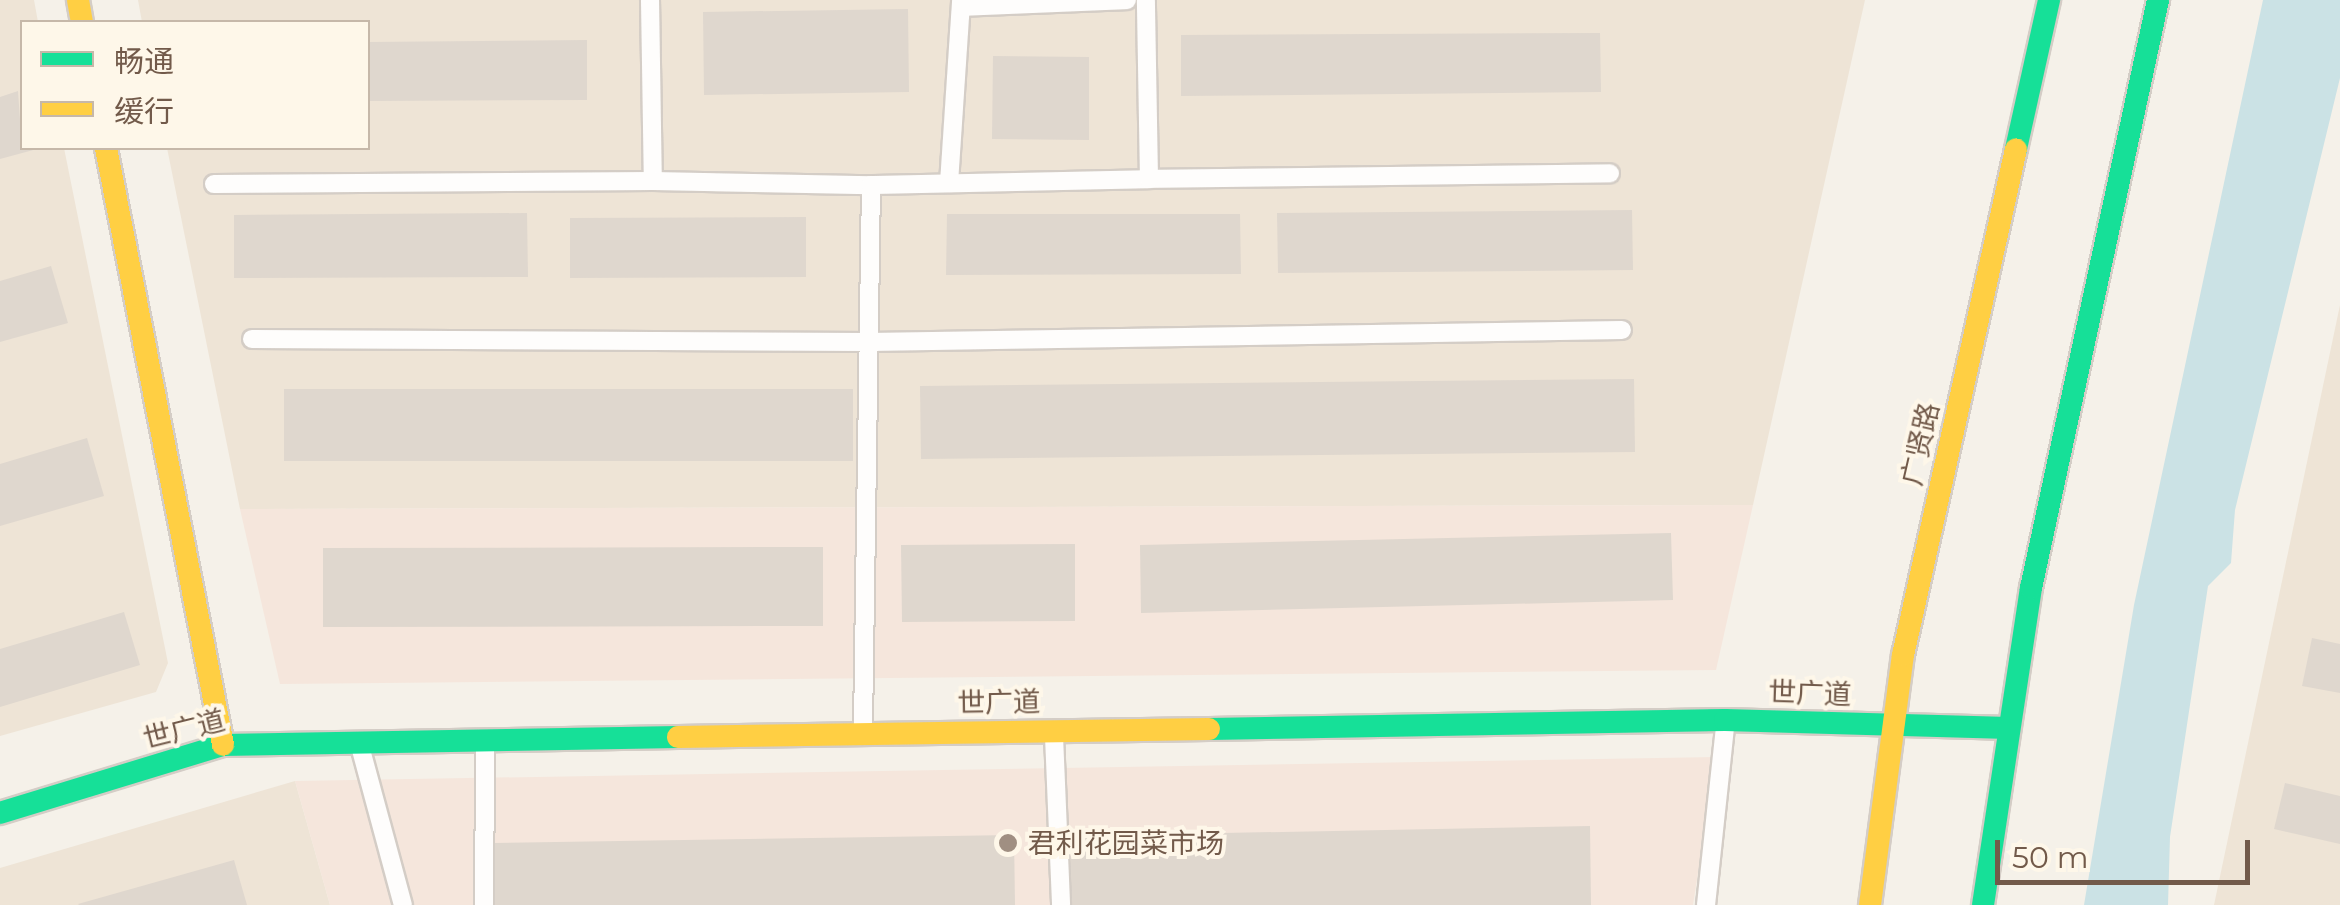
<!DOCTYPE html>
<meta charset="utf-8">
<style>
body{margin:0}
#map{position:relative;width:2340px;height:905px;overflow:hidden;background:#f5f1e9;font-family:Montserrat,"Noto Sans SC",sans-serif}
div>[style]{position:absolute}
.residential>*{inset:0;background:#eee4d6}
.commercial>*{inset:0;background:#f5e6dc}
.water>*{inset:0;background:#cbe2e5}
.building>*{inset:0;background:#dfd7ce}
.roads{filter:drop-shadow(2px 0 #d4cdc6) drop-shadow(-2px 0 #d4cdc6) drop-shadow(0 2px #d4cdc6) drop-shadow(0 -2px #d4cdc6)}
.lane>*{height:18px;margin:-9px;padding:0 9px;transform-origin:9px;border-radius:9px;background:#fefdfc}
.fast>*{height:22px;margin:-11px;padding:0 11px;transform-origin:11px;border-radius:11px;background:#16e098}
.slow>*{height:22px;margin:-11px;padding:0 11px;transform-origin:11px;border-radius:11px;background:#ffcf43}
.dots>*{width:28px;height:28px;translate:-50% -50%;box-sizing:border-box;border:5px solid #fef7e9;border-radius:50%}
span{translate:-50% -50%;white-space:nowrap;text-align:center;line-height:1.15;-webkit-text-stroke:8px #fef7e9;paint-order:stroke}
.street-label{font-size:28px;color:#725a4a}
.poi-label{font-size:28px;color:#725a4a}
.left{translate:0 -50%;text-align:left}
.legend{position:absolute;left:20px;top:20px;width:350px;height:130px;box-sizing:border-box;background:#fef7e9;border:2px solid #c6b8a9;margin:0;padding:12px 18px;list-style:none;font-size:30px;color:#725a4a}
.legend li{display:flex;align-items:center;gap:20px;height:50px}
.legend b{width:50px;border:2px solid #c6b8a9}
.scale{position:absolute;left:1995px;top:840px;width:255px;height:45px;box-sizing:border-box;border:5px solid #725a4a;border-top:0;padding-left:12px;font-size:30px;line-height:35px;white-space:nowrap;color:#725a4a;-webkit-text-stroke:8px #fef7e9;paint-order:stroke}
</style>
<div id="map">
<div class="residential">
<div style="clip-path:polygon(0 0,34px 0,38px 22px,22px 22px,22px 148px,64px 148px,168px 663px,156px 692px,0 736px)"></div>
<div style="clip-path:polygon(138px 0,1865px 0,1753px 505px,240px 509px,167px 148px,368px 148px,368px 22px,142px 22px)"></div>
<div style="clip-path:polygon(2340px 305px,2340px 905px,2214px 905px)"></div>
<div style="clip-path:polygon(295px 781px,330px 905px,0 905px,0 868px)"></div>
</div>
<div class="commercial">
<div style="clip-path:polygon(1753px 505px,1716px 670px,280px 684px,240px 509px)"></div>
<div style="clip-path:polygon(1716px 757px,1693px 905px,330px 905px,295px 781px)"></div>
</div>
<div class="water">
<div style="clip-path:polygon(2263px 0,2340px 0,2340px 78px,2235px 510px,2231px 563px,2208px 586px,2170px 837px,2168px 905px,2084px 905px,2134px 605px)"></div>
</div>
<div class="building">
<div style="clip-path:polygon(908px 9px,909px 92px,704px 95px,703px 12px)"></div>
<div style="clip-path:polygon(1600px 33px,1601px 92px,1181px 96px,1181px 35px)"></div>
<div style="clip-path:polygon(587px 40px,587px 100px,368px 101px,368px 42px)"></div>
<div style="clip-path:polygon(993px 56px,1089px 57px,1089px 140px,992px 139px)"></div>
<div style="clip-path:polygon(18px 91px,22px 148px,37px 149px,0 159px,0 97px)"></div>
<div style="clip-path:polygon(1632px 210px,1633px 270px,1278px 273px,1277px 213px)"></div>
<div style="clip-path:polygon(527px 213px,528px 277px,234px 278px,234px 215px)"></div>
<div style="clip-path:polygon(947px 214px,1240px 214px,1241px 274px,946px 275px)"></div>
<div style="clip-path:polygon(806px 217px,806px 277px,570px 278px,570px 218px)"></div>
<div style="clip-path:polygon(51px 266px,68px 323px,0 342px,0 281px)"></div>
<div style="clip-path:polygon(1634px 379px,1635px 452px,921px 459px,920px 386px)"></div>
<div style="clip-path:polygon(284px 389px,853px 389px,853px 461px,284px 461px)"></div>
<div style="clip-path:polygon(87px 438px,104px 496px,0 526px,0 464px)"></div>
<div style="clip-path:polygon(1671px 533px,1673px 600px,1141px 613px,1140px 545px)"></div>
<div style="clip-path:polygon(1075px 544px,1075px 621px,902px 622px,901px 545px)"></div>
<div style="clip-path:polygon(823px 547px,823px 626px,323px 627px,323px 548px)"></div>
<div style="clip-path:polygon(124px 612px,140px 665px,0 707px,0 649px)"></div>
<div style="clip-path:polygon(2312px 638px,2340px 644px,2340px 693px,2302px 686px)"></div>
<div style="clip-path:polygon(2285px 783px,2340px 796px,2340px 844px,2274px 829px)"></div>
<div style="clip-path:polygon(1590px 826px,1591px 905px,1071px 905px,1070px 836px)"></div>
<div style="clip-path:polygon(1014px 835px,1015px 905px,494px 905px,493px 843px)"></div>
<div style="clip-path:polygon(234px 860px,247px 905px,79px 905px,78px 904px)"></div>
</div>
<div class="roads">
<div class="lane">
<div style="left:650px;top:0;width:181px;rotate:89.1deg"></div>
<div style="left:653px;top:181px;width:218px;rotate:1.1deg"></div>
<div style="left:962px;top:7px;width:165px;rotate:-2.4deg"></div>
<div style="left:1149px;top:179px;width:461px;rotate:-0.7deg"></div>
<div style="left:949px;top:183px;width:183px;rotate:-86.2deg"></div>
<div style="left:214px;top:184px;width:439px;rotate:-0.4deg"></div>
<div style="left:252px;top:339px;width:617px;rotate:0.28deg"></div>
<div style="left:869px;top:342px;width:753px;rotate:-0.91deg"></div>
<div style="left:863px;top:728px;width:543px;rotate:-89.16deg"></div>
<div style="left:871px;top:185px;width:278px;rotate:-1.2deg"></div>
<div style="left:1149px;top:179px;width:179px;rotate:-91deg"></div>
<div style="left:1054px;top:736px;width:169px;rotate:87.6deg"></div>
<div style="left:360px;top:746px;width:165px;rotate:74.9deg"></div>
<div style="left:484px;top:905px;width:159px;rotate:-89.6deg"></div>
<div style="left:1706px;top:905px;width:180px;rotate:-83.9deg"></div>
</div>
<div class="fast">
<div style="left:2016px;top:149px;width:153px;rotate:-77.5deg"></div>
<div style="left:1209px;top:729px;width:516px;rotate:-1deg"></div>
<div style="left:1725px;top:720px;width:284px;rotate:1.6deg"></div>
<div style="left:0;top:813px;width:233px;rotate:-17deg"></div>
<div style="left:223px;top:745px;width:455px;rotate:-1deg"></div>
<div style="left:1983px;top:905px;width:321px;rotate:-81.4deg"></div>
<div style="left:2031px;top:588px;width:602px;rotate:-77.81deg"></div>
</div>
<div class="slow">
<div style="left:78px;top:0;width:22px;rotate:80deg"></div>
<div style="left:106px;top:148px;width:608px;rotate:78.91deg"></div>
<div style="left:678px;top:737px;width:531px;rotate:-0.86deg"></div>
<div style="left:1870px;top:905px;width:252px;rotate:-82.5deg"></div>
<div style="left:1903px;top:655px;width:518px;rotate:-77.41deg"></div>
</div>
</div>
<div class="dots">
<div style="left:1008px;top:843px;background:#a08f82"></div>
</div>
<div class="street-label">
<span style="left:1920px;top:444px;rotate:-77deg">广贤路</span>
<span style="left:1810px;top:693px;rotate:2deg">世广道</span>
<span style="left:999px;top:702px;rotate:-1deg">世广道</span>
<span style="left:184px;top:729px;rotate:-14deg">世广道</span>
</div>
<div class="poi-label">
<span class="left" style="left:1028px;top:843px">君利花园菜市场</span>
</div>
<ul class="legend">
<li><b style="height:12px;background:#16e098"></b>畅通</li>
<li><b style="height:12px;background:#ffcf43"></b>缓行</li>
</ul>
<div class="scale">50 m</div>
</div>
